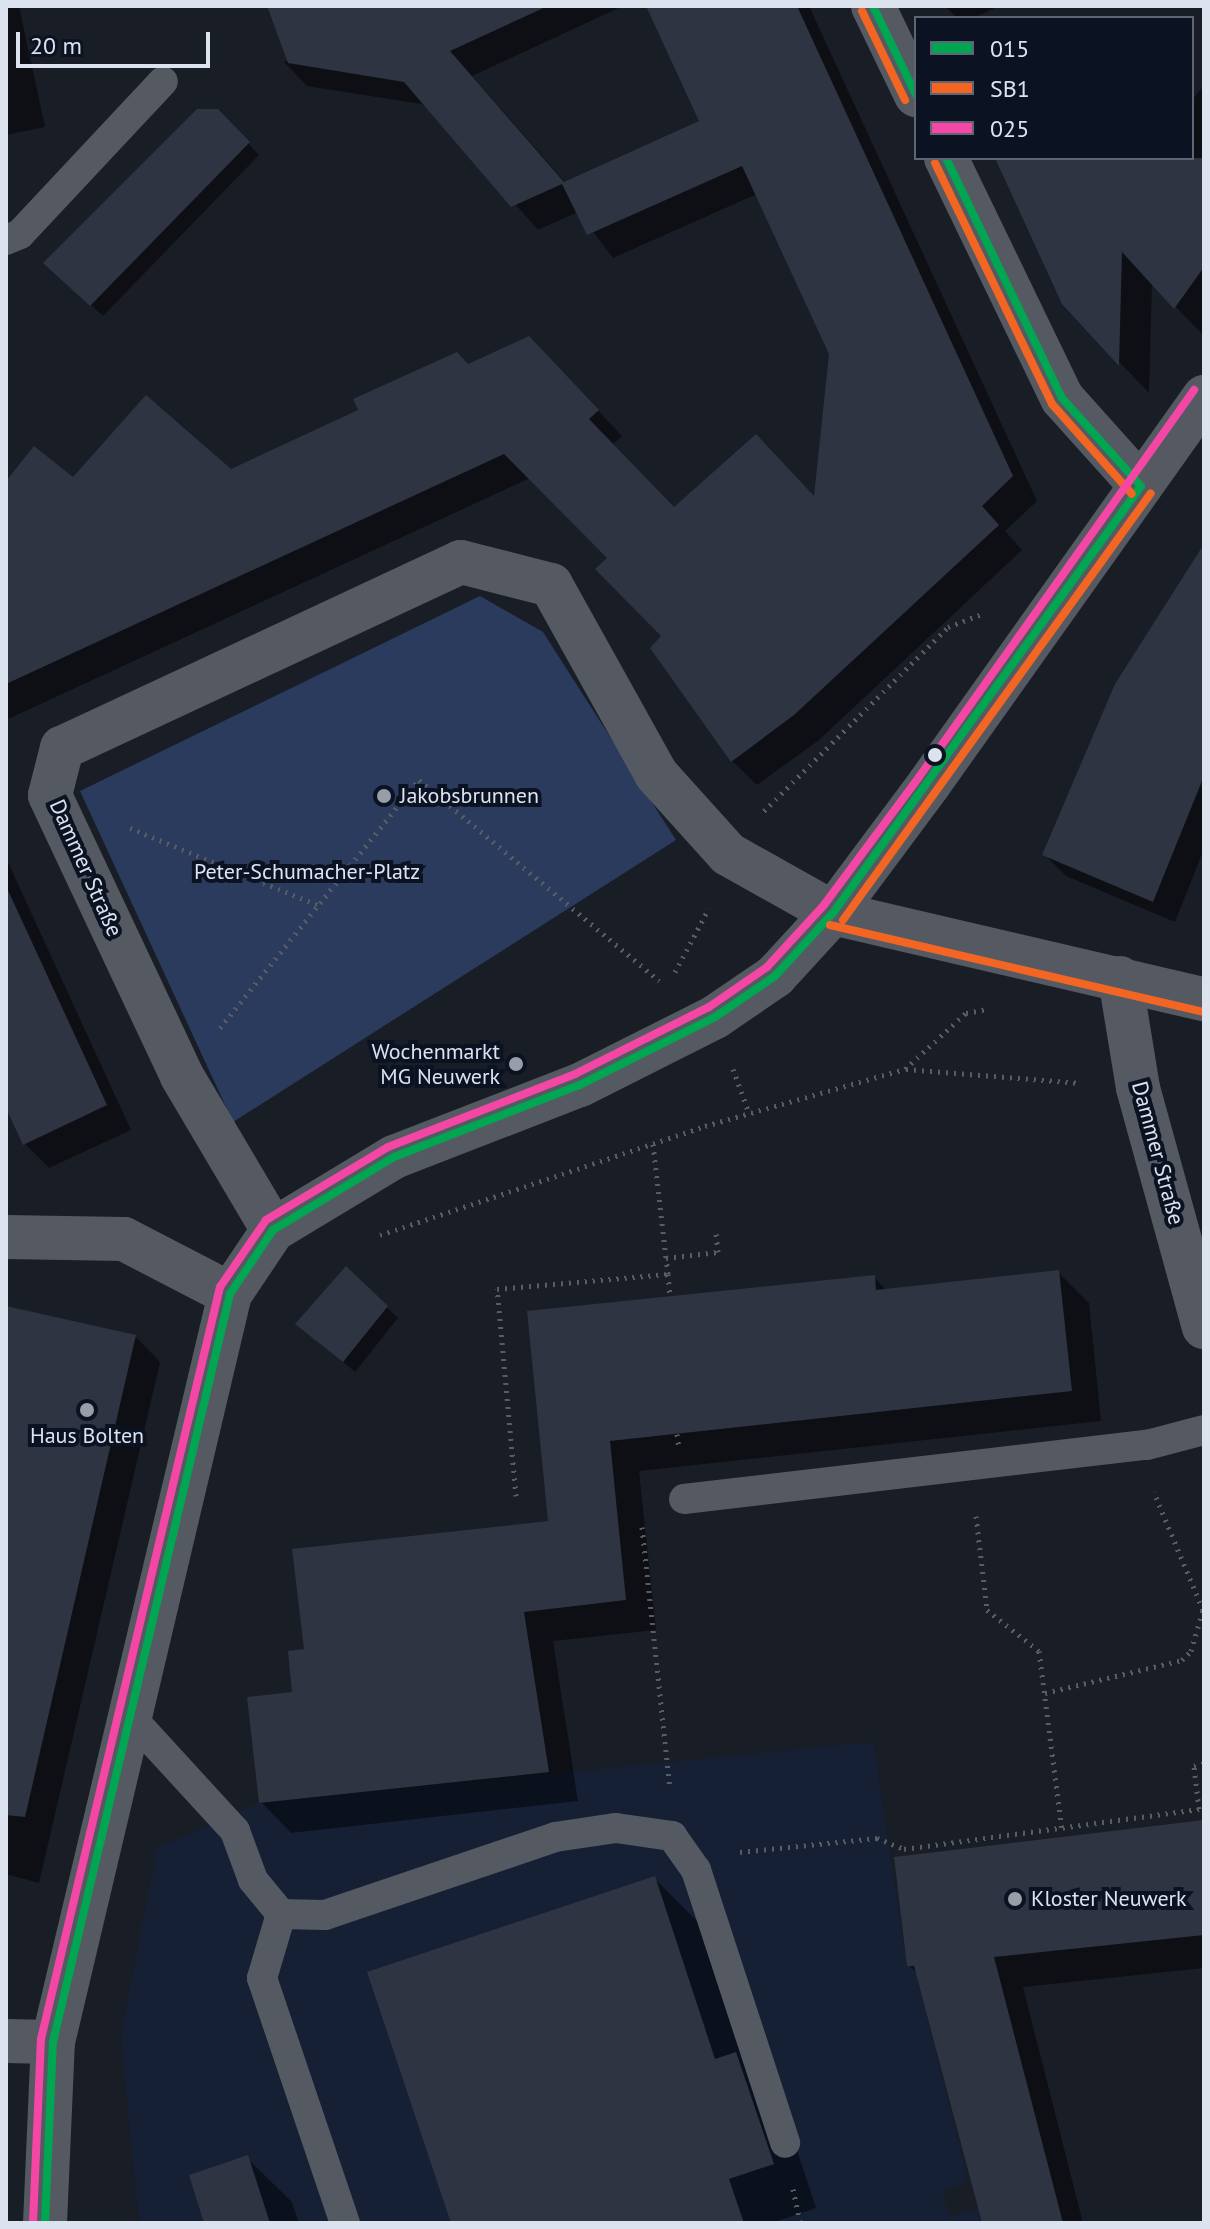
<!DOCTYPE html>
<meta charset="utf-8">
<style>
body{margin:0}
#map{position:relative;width:1210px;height:2229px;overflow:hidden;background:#191d26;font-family:"PT Sans",sans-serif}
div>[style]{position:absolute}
.built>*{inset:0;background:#162035}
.green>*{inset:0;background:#2b3b5d}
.shadow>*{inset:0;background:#0007}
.building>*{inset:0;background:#2e3442}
.path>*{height:5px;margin-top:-2.5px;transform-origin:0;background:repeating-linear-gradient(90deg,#595c63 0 2px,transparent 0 8px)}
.service>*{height:30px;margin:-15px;padding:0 15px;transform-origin:15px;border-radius:15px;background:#555a62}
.minor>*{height:44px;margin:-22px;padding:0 22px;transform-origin:22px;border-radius:22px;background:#555a62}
.tertiary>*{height:44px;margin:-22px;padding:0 22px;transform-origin:22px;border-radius:22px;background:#555a62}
.bus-1>*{height:8px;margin:-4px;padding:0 4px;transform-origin:4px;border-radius:4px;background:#00a651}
.bus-2>*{height:8px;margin:-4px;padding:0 4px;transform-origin:4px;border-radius:4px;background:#f26522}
.bus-3>*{height:8px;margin:-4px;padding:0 4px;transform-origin:4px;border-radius:4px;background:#f346a5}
.dots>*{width:22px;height:22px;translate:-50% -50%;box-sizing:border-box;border:4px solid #0b1222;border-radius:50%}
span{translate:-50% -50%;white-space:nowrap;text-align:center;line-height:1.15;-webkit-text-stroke:8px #0b1222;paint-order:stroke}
.poi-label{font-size:22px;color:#dce2ee}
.left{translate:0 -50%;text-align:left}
.right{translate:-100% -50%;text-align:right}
.street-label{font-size:22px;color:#dce2ee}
.park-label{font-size:22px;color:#dce5f5}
.frame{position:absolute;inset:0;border:8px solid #dce2ee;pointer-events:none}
.legend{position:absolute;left:914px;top:16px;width:280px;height:144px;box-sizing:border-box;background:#0b1222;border:2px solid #5f6574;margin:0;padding:10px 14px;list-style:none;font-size:24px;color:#dce2ee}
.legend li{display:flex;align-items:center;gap:16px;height:40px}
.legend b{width:40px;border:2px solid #5f6574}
.scale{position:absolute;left:16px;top:32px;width:194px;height:36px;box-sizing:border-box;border:4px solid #dce2ee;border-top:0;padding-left:10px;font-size:24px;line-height:28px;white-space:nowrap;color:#dce2ee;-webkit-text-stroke:6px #0b1222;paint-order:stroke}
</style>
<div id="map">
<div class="built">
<div style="clip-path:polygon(873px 1742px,907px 1966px,914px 1966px,968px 2182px,942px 2191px,949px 2217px,978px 2209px,982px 2223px,139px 2223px,121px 2037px,157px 1848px,259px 1803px)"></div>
</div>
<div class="green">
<div style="clip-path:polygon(480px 596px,543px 632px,676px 840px,233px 1122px,80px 791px)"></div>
</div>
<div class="shadow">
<div style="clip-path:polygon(6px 6px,19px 6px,45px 127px,6px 135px)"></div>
<div style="clip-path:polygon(267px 6px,623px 6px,472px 76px,566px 183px,702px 122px,648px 6px,809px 6px,1037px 501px,1005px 531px,1022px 550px,819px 740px,757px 785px,732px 761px,664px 636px,610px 558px,530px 478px,6px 720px,6px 484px,231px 471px,468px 366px,554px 364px,622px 436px,612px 445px,674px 509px,816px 499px,831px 354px,757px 194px,613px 258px,578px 212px,538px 230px,427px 105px,307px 86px,284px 62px,289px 60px)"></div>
<div style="clip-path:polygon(945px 6px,999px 6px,974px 18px,957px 18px)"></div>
<div style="clip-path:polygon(1204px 85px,1204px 336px,1152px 282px,1149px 393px,1063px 303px,997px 158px,1192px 158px,1192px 100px)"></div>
<div style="clip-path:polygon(217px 111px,259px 155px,103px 316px,57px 274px)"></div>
<div style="clip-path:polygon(1204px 554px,1204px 849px,1175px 922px,1066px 876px,1044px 854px)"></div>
<div style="clip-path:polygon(6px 858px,131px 1130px,49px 1168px,24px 1143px,6px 1106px)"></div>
<div style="clip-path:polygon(346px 1269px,398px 1318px,355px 1372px,298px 1324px)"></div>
<div style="clip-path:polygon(1058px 1272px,1089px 1303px,1101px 1421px,639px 1471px,656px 1630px,553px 1641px,578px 1801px,291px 1833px,261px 1802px,307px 1651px,550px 1523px,529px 1313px,874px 1277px,887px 1291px)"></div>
<div style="clip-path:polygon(10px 1309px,136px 1337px,160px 1362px,39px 1883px,6px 1874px)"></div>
<div style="clip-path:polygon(1204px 1821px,1204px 1968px,1023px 1987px,1083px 2223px,982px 2223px,918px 1975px,909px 1965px)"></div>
<div style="clip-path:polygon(655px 1879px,699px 1923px,780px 2098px,816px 2208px,772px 2223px,453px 2223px)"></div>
<div style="clip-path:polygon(247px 2158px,292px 2202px,299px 2223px,207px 2223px)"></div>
</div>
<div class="building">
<div style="clip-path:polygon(267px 6px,548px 6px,450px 51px,564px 182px,699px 121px,646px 6px,797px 6px,1013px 476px,982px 506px,999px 525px,794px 715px,731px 762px,650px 648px,661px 636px,595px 569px,607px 558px,504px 454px,6px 684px,6px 481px,34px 446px,73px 477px,146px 395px,231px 469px,358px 410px,353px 399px,457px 352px,468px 364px,529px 336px,599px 410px,589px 419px,674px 507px,756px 434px,814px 496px,829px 354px,742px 166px,587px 235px,562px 184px,511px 207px,404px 82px,288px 63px)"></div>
<div style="clip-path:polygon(197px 109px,218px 109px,250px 142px,90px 306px,43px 263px)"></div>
<div style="clip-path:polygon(995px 158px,1204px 158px,1204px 267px,1174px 309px,1122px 252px,1119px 366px,1062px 304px)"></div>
<div style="clip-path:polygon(1204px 544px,1204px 776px,1153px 902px,1042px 855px,1115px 684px)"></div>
<div style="clip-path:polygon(6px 886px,107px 1105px,23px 1145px,6px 1108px)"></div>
<div style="clip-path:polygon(346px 1266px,388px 1306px,343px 1362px,295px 1324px)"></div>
<div style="clip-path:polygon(1059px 1270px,1072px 1391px,610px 1441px,626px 1600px,524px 1612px,549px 1772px,259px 1803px,247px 1697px,292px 1692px,288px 1651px,304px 1649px,292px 1549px,548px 1521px,527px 1311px,875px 1275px,876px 1290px)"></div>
<div style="clip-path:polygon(6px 1306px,136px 1335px,25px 1817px,6px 1815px)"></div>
<div style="clip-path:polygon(1204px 1820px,1204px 1935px,994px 1957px,1063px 2223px,982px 2223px,914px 1966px,907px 1966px,894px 1857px)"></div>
<div style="clip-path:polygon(655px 1876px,715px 2059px,736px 2052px,774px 2164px,729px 2179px,744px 2223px,451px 2223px,367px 1972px)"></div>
<div style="clip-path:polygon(248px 2155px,270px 2223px,204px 2223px,189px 2175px)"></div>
</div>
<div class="path">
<div style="left:764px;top:811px;width:260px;rotate:-45deg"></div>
<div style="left:948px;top:627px;width:34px;rotate:-21deg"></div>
<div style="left:130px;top:828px;width:203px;rotate:22.3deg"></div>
<div style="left:675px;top:972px;width:72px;rotate:-62deg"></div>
<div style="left:220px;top:1028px;width:318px;rotate:-51.3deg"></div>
<div style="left:419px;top:780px;width:313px;rotate:39.9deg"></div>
<div style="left:733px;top:1069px;width:47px;rotate:70deg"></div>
<div style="left:906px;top:1069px;width:175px;rotate:4.6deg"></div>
<div style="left:653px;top:1144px;width:115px;rotate:83.5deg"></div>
<div style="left:666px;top:1258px;width:52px;rotate:-6.6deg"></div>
<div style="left:718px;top:1252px;width:20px;rotate:-96deg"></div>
<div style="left:380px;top:1235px;width:343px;rotate:-18.5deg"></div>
<div style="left:705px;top:1126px;width:208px;rotate:-15.9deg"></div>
<div style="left:905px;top:1069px;width:83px;rotate:-42.6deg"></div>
<div style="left:966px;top:1013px;width:20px;rotate:-11deg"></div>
<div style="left:668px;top:1274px;width:23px;rotate:85deg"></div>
<div style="left:677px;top:1434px;width:15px;rotate:82deg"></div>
<div style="left:516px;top:1496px;width:208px;rotate:-95.2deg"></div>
<div style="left:497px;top:1289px;width:172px;rotate:-5deg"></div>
<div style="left:668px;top:1274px;width:16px;rotate:-97deg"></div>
<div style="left:976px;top:1516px;width:95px;rotate:83.3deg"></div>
<div style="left:987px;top:1610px;width:66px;rotate:38.3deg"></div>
<div style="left:1039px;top:1651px;width:181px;rotate:82.7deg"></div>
<div style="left:642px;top:1527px;width:262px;rotate:83.9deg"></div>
<div style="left:1045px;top:1693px;width:141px;rotate:-13.5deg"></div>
<div style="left:1182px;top:1660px;width:13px;rotate:-45deg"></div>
<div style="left:1191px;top:1651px;width:43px;rotate:-73.7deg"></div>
<div style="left:1203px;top:1610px;width:128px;rotate:-112.6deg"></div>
<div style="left:740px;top:1852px;width:138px;rotate:-5.8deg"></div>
<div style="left:877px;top:1838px;width:29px;rotate:22deg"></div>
<div style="left:904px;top:1849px;width:298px;rotate:-7.7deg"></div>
<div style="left:1199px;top:1809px;width:43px;rotate:-96.6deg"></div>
<div style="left:1194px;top:1766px;width:10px;rotate:-17deg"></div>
<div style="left:793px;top:2189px;width:35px;rotate:78deg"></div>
</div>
<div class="service">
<div style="left:6px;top:240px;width:15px;rotate:-23deg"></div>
<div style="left:20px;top:234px;width:209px;rotate:-46.9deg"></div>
<div style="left:684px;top:1499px;width:466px;rotate:-6.7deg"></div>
<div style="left:1147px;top:1445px;width:59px;rotate:-14.7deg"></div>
<div style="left:127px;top:1713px;width:160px;rotate:47.5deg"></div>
<div style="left:235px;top:1831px;width:52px;rotate:69.8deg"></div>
<div style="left:253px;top:1880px;width:44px;rotate:50.5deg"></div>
<div style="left:281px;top:1914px;width:67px;rotate:106.5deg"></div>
<div style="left:262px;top:1978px;width:259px;rotate:71.3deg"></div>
<div style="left:281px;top:1914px;width:44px;rotate:1.3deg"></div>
<div style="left:325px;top:1915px;width:243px;rotate:-18.7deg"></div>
<div style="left:555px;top:1837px;width:62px;rotate:-8.4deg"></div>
<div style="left:616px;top:1828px;width:57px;rotate:8.1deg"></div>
<div style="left:672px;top:1836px;width:42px;rotate:54.8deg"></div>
<div style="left:696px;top:1870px;width:287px;rotate:71.9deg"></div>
</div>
<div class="minor">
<div style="left:1120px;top:978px;width:111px;rotate:80.7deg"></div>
<div style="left:1138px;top:1088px;width:248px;rotate:74.6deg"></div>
<div style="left:273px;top:1230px;width:179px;rotate:-120.6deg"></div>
<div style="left:182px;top:1076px;width:310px;rotate:-115.2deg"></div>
<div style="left:50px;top:795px;width:49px;rotate:-75.7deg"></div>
<div style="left:62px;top:748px;width:440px;rotate:-25deg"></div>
<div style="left:461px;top:562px;width:93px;rotate:14.3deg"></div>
<div style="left:551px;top:585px;width:216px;rotate:60.9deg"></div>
<div style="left:656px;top:774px;width:108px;rotate:48deg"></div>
<div style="left:728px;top:854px;width:120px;rotate:29.3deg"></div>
<div style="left:6px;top:1237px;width:118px;rotate:1deg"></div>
<div style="left:124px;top:1239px;width:119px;rotate:27.4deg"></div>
<div style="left:6px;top:2041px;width:47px;rotate:1.2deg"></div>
</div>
<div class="tertiary">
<div style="left:873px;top:6px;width:99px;rotate:64.2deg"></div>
<div style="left:946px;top:158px;width:267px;rotate:64.2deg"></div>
<div style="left:1062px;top:398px;width:118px;rotate:48.1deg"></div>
<div style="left:833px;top:913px;width:381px;rotate:13.1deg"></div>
<div style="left:45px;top:2223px;width:181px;rotate:-87.5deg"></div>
<div style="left:53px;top:2042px;width:769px;rotate:-76.69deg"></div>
<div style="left:230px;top:1294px;width:77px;rotate:-56.1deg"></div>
<div style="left:273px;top:1230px;width:141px;rotate:-31.1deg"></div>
<div style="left:394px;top:1157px;width:199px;rotate:-21.2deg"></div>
<div style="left:580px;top:1085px;width:151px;rotate:-26.7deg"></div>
<div style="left:715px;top:1017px;width:73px;rotate:-34.3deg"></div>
<div style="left:775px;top:976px;width:86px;rotate:-47.4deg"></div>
<div style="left:833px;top:913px;width:161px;rotate:-53.3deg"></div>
<div style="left:929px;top:784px;width:475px;rotate:-54.6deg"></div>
</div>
<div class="bus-1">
<div style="left:873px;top:6px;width:99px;rotate:64.2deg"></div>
<div style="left:946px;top:158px;width:267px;rotate:64.2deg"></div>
<div style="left:1062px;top:398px;width:118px;rotate:48.1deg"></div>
<div style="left:45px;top:2223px;width:181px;rotate:-87.5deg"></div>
<div style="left:53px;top:2042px;width:769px;rotate:-76.69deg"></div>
<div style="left:230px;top:1294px;width:77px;rotate:-56.1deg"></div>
<div style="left:273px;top:1230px;width:141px;rotate:-31.1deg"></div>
<div style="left:394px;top:1157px;width:199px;rotate:-21.2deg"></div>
<div style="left:580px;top:1085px;width:151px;rotate:-26.7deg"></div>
<div style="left:715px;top:1017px;width:73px;rotate:-34.3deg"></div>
<div style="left:775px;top:976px;width:86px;rotate:-47.4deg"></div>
<div style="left:833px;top:913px;width:526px;rotate:-54.2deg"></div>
</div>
<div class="bus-2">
<div style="left:862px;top:11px;width:99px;rotate:64.2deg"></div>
<div style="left:935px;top:163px;width:268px;rotate:64.1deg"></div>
<div style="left:1052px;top:404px;width:120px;rotate:48.4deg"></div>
<div style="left:843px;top:920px;width:526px;rotate:-54.2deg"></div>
<div style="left:830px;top:925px;width:381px;rotate:13.1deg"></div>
</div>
<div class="bus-3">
<div style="left:33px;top:2222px;width:183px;rotate:-87.5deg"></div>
<div style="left:41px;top:2039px;width:773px;rotate:-76.61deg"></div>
<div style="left:220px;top:1287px;width:81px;rotate:-55.5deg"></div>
<div style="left:266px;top:1220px;width:142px;rotate:-30.9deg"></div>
<div style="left:388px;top:1147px;width:201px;rotate:-21.3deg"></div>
<div style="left:575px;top:1074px;width:150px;rotate:-26.6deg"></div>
<div style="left:709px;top:1007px;width:70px;rotate:-34.6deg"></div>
<div style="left:767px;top:967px;width:84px;rotate:-47.4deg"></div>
<div style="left:824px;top:905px;width:159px;rotate:-53.4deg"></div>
<div style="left:919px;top:777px;width:475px;rotate:-54.6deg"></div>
</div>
<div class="dots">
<div style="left:935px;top:755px;background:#dce2ee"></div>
<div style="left:384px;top:796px;background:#989da8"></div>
<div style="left:516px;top:1064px;background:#989da8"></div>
<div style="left:87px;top:1410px;background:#989da8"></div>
<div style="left:1015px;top:1899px;background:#989da8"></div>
</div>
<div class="poi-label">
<span class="left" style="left:400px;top:796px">Jakobsbrunnen</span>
<span class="right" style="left:500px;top:1064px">Wochenmarkt<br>MG Neuwerk</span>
<span style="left:87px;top:1436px">Haus Bolten</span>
<span class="left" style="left:1031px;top:1899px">Kloster Neuwerk</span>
</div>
<div class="street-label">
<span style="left:86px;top:868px;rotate:66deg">Dammer Straße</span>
<span style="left:1158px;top:1153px;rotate:75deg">Dammer Straße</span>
</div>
<div class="park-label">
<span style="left:307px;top:872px">Peter-Schumacher-Platz</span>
</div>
<div class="frame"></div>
<ul class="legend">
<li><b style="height:10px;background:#00a651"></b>015</li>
<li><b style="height:10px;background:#f26522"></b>SB1</li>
<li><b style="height:10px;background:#f346a5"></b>025</li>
</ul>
<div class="scale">20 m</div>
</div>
